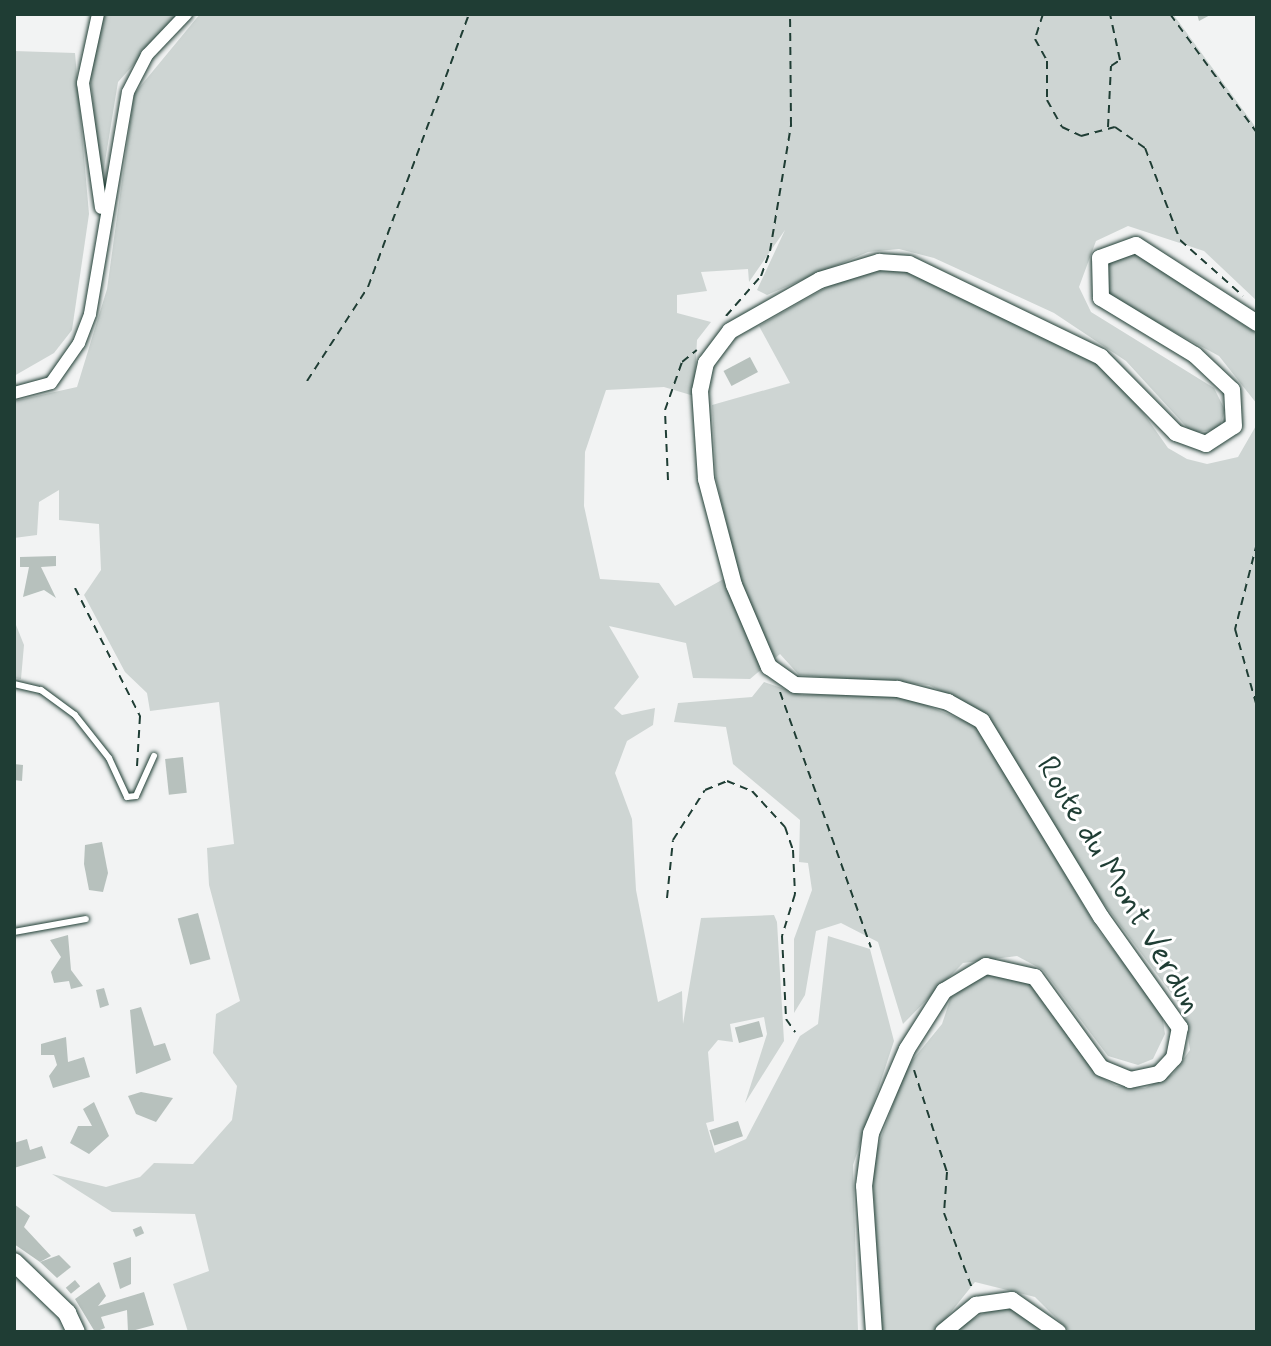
<!DOCTYPE html>
<html>
<head>
<meta charset="utf-8">
<style>
	body { margin:0 }
	#map { position:relative; width:1271px; height:1346px; overflow:hidden; background:#f2f3f3; font-family:Mynerve,sans-serif }
	div>[style] { position:absolute }
	.green>* { inset:0; background:#ced5d3 }
	.building>* { inset:0; background:#b7c1bd; transform-origin:0 0 }
	.path>* { height:2px; margin-top:-1px; transform-origin:0; background:repeating-linear-gradient(90deg,#1f3d34 0 8px,transparent 0 14px) }
	.roads { filter:drop-shadow(0 0 2px #1f3d34) drop-shadow(0 0 2px #1f3d34) }
	.service>* { height:6px; margin:-3px; padding:0 3px; transform-origin:3px; border-radius:3px; background:#fff }
	.minor>* { height:12px; margin:-6px; padding:0 6px; transform-origin:6px; border-radius:6px; background:#fff }
	.tertiary>* { height:16px; margin:-8px; padding:0 8px; transform-origin:8px; border-radius:8px; background:#fff }
	.secondary>* { height:18px; margin:-9px; padding:0 9px; transform-origin:9px; border-radius:9px; background:#fff }
	span { translate:-50% -50%; white-space:nowrap; text-align:center; line-height:1.15; -webkit-text-stroke:6px #fff; paint-order:stroke }
	.street-label { font-size:32px; color:#1f3d34 }
	.frame { position:absolute; inset:0; border:16px solid #1f3d34; pointer-events:none }
</style>
</head>
<body>
<div id="map">
	<div class="green">
		<div style="clip-path:polygon(104px 14px,179px 14px,118px 82px,101px 186px,90px 73px)"></div>
		<div style="clip-path:polygon(200px 14px,1173px 14px,1257px 129px,1257px 301px,1204px 251px,1128px 226px,1096px 241px,1079px 287px,1091px 312px,1214px 388px,1225px 410px,1219px 429px,1192px 433px,1126px 361px,1054px 313px,934px 258px,899px 249px,868px 252px,767px 295px,757px 290px,785px 230px,749px 282px,748px 269px,701px 272px,707px 291px,677px 295px,677px 313px,711px 322px,697px 340px,694px 396px,664px 387px,606px 390px,585px 452px,584px 506px,600px 579px,659px 583px,675px 606px,738px 571px,716px 479px,712px 405px,790px 383px,759px 326px,848px 275px,879px 268px,913px 271px,1097px 364px,1130px 394px,1168px 448px,1187px 459px,1207px 464px,1238px 457px,1257px 424px,1257px 1332px,1070px 1332px,1035px 1297px,975px 1282px,935px 1332px,881px 1332px,872px 1163px,906px 1068px,942px 1024px,951px 997px,986px 973px,1028px 982px,1096px 1074px,1116px 1086px,1145px 1088px,1173px 1074px,1190px 1050px,1184px 1010px,1086px 880px,984px 714px,929px 685px,799px 675px,780px 654px,750px 679px,693px 678px,686px 643px,609px 626px,639px 677px,614px 708px,622px 715px,655px 708px,653px 725px,627px 741px,615px 773px,632px 819px,636px 890px,658px 1002px,682px 991px,683px 1024px,701px 918px,774px 915px,777px 922px,784px 1041px,745px 1103px,767px 1034px,764px 1017px,730px 1024px,733px 1042px,718px 1040px,708px 1052px,714px 1121px,706px 1123px,715px 1153px,746px 1139px,800px 1036px,818px 1024px,828px 936px,870px 949px,894px 1041px,853px 1165px,858px 1332px,188px 1332px,173px 1284px,209px 1271px,195px 1214px,112px 1212px,52px 1174px,106px 1187px,140px 1177px,154px 1163px,193px 1164px,232px 1120px,237px 1086px,213px 1053px,216px 1014px,240px 1001px,209px 885px,207px 848px,234px 844px,219px 702px,150px 711px,147px 693px,125px 672px,84px 595px,101px 570px,99px 524px,59px 520px,59px 490px,39px 502px,37px 535px,14px 538px,14px 401px,77px 387px,107px 289px,134px 94px)"></div>
		<div style="clip-path:polygon(14px 51px,75px 53px,89px 214px,72px 330px,54px 353px,14px 376px)"></div>
		<div style="clip-path:polygon(1135px 252px,1257px 334px,1257px 404px,1219px 356px,1106px 295px,1104px 262px)"></div>
		<div style="clip-path:polygon(14px 620px,24px 645px,21px 679px,14px 678px)"></div>
		<div style="clip-path:polygon(764px 682px,802px 695px,899px 694px,977px 726px,1098px 930px,1162px 1013px,1165px 1034px,1153px 1059px,1138px 1065px,1108px 1056px,1043px 970px,1017px 956px,963px 963px,903px 1024px,878px 942px,841px 923px,816px 931px,805px 995px,794px 1013px,794px 939px,812px 890px,808px 863px,799px 862px,800px 820px,733px 764px,726px 727px,674px 722px,678px 703px,752px 697px)"></div>
		<div style="clip-path:polygon(999px 1305px,1017px 1309px,1048px 1332px,949px 1332px)"></div>
	</div>
	<div class="building">
		<div style="clip-path:polygon(1197px 14px,1212px 14px,1199px 21px)"></div>
		<div style="left:750px;top:357px;width:17px;height:30px;rotate:62deg"></div>
		<div style="clip-path:polygon(56px 556px,56px 566px,41px 567px,56px 598px,44px 590px,23px 597px,29px 567px,20px 567px,20px 557px)"></div>
		<div style="left:183px;top:757px;width:36px;height:18px;rotate:84deg"></div>
		<div style="clip-path:polygon(14px 764px,23px 765px,22px 781px,14px 780px)"></div>
		<div style="clip-path:polygon(102px 842px,108px 873px,103px 892px,89px 890px,84px 864px,85px 845px)"></div>
		<div style="left:198px;top:913px;width:48px;height:21px;rotate:75deg"></div>
		<div style="clip-path:polygon(68px 935px,71px 970px,83px 986px,71px 989px,69px 981px,54px 983px,51px 972px,61px 957px,50px 940px)"></div>
		<div style="clip-path:polygon(104px 988px,109px 1005px,100px 1008px,96px 990px)"></div>
		<div style="clip-path:polygon(141px 1007px,154px 1046px,165px 1043px,171px 1060px,136px 1074px,130px 1010px)"></div>
		<div style="left:759px;top:1021px;width:16px;height:25px;rotate:75deg"></div>
		<div style="clip-path:polygon(66px 1037px,68px 1062px,84px 1057px,90px 1077px,53px 1088px,49px 1076px,57px 1065px,54px 1055px,41px 1055px,41px 1044px)"></div>
		<div style="clip-path:polygon(141px 1092px,173px 1098px,156px 1122px,136px 1114px,128px 1096px)"></div>
		<div style="clip-path:polygon(94px 1102px,109px 1136px,89px 1154px,70px 1143px,78px 1126px,92px 1126px,83px 1109px)"></div>
		<div style="left:738px;top:1121px;width:16px;height:30px;rotate:72deg"></div>
		<div style="clip-path:polygon(27px 1139px,30px 1150px,42px 1146px,46px 1158px,14px 1168px,14px 1143px)"></div>
		<div style="clip-path:polygon(14px 1204px,30px 1216px,24px 1227px,51px 1256px,40px 1262px,14px 1244px)"></div>
		<div style="left:141px;top:1226px;width:8px;height:9px;rotate:67deg"></div>
		<div style="clip-path:polygon(59px 1255px,71px 1267px,57px 1278px,40px 1262px)"></div>
		<div style="clip-path:polygon(131px 1257px,131px 1284px,120px 1289px,113px 1263px)"></div>
		<div style="left:75px;top:1280px;width:8px;height:12px;rotate:50deg"></div>
		<div style="clip-path:polygon(99px 1282px,106px 1296px,98px 1306px,144px 1292px,154px 1325px,128px 1332px,127px 1310px,101px 1317px,105px 1328px,95px 1332px,75px 1299px)"></div>
	</div>
	<div class="path">
		<div style="left:1043px;top:14px;width:26px;rotate:108deg"></div>
		<div style="left:1035px;top:39px;width:25px;rotate:61deg"></div>
		<div style="left:1047px;top:61px;width:39px;rotate:90deg"></div>
		<div style="left:1047px;top:100px;width:31px;rotate:61deg"></div>
		<div style="left:1062px;top:127px;width:21px;rotate:25deg"></div>
		<div style="left:1081px;top:136px;width:35px;rotate:-15deg"></div>
		<div style="left:1115px;top:127px;width:37px;rotate:35deg"></div>
		<div style="left:1145px;top:148px;width:98px;rotate:69.2deg"></div>
		<div style="left:1180px;top:240px;width:84px;rotate:41.6deg"></div>
		<div style="left:1170px;top:14px;width:147px;rotate:53.8deg"></div>
		<div style="left:1108px;top:127px;width:61px;rotate:-87.2deg"></div>
		<div style="left:1111px;top:66px;width:11px;rotate:-34deg"></div>
		<div style="left:1120px;top:60px;width:47px;rotate:-102.3deg"></div>
		<div style="left:726px;top:316px;width:53px;rotate:-48.8deg"></div>
		<div style="left:761px;top:276px;width:27px;rotate:-70deg"></div>
		<div style="left:770px;top:251px;width:128px;rotate:-80.5deg"></div>
		<div style="left:791px;top:125px;width:111px;rotate:-90.5deg"></div>
		<div style="left:307px;top:381px;width:112px;rotate:-57deg"></div>
		<div style="left:368px;top:287px;width:291px;rotate:-69.7deg"></div>
		<div style="left:668px;top:480px;width:70px;rotate:-92.5deg"></div>
		<div style="left:665px;top:410px;width:51px;rotate:-70.5deg"></div>
		<div style="left:682px;top:362px;width:19px;rotate:-39deg"></div>
		<div style="left:1257px;top:543px;width:89px;rotate:104.3deg"></div>
		<div style="left:1235px;top:629px;width:81px;rotate:74.2deg"></div>
		<div style="left:75px;top:588px;width:144px;rotate:63.1deg"></div>
		<div style="left:140px;top:716px;width:51px;rotate:93.4deg"></div>
		<div style="left:780px;top:692px;width:271px;rotate:70.4deg"></div>
		<div style="left:667px;top:898px;width:58px;rotate:-84.1deg"></div>
		<div style="left:673px;top:840px;width:59px;rotate:-57.4deg"></div>
		<div style="left:705px;top:790px;width:24px;rotate:-22deg"></div>
		<div style="left:727px;top:781px;width:27px;rotate:22deg"></div>
		<div style="left:752px;top:791px;width:49px;rotate:47.5deg"></div>
		<div style="left:785px;top:827px;width:24px;rotate:71deg"></div>
		<div style="left:793px;top:850px;width:44px;rotate:87.4deg"></div>
		<div style="left:795px;top:894px;width:44px;rotate:107.2deg"></div>
		<div style="left:782px;top:936px;width:83px;rotate:87.2deg"></div>
		<div style="left:786px;top:1019px;width:16px;rotate:55deg"></div>
		<div style="left:914px;top:1070px;width:107px;rotate:72.1deg"></div>
		<div style="left:947px;top:1172px;width:41px;rotate:94.2deg"></div>
		<div style="left:944px;top:1213px;width:83px;rotate:69.6deg"></div>
	</div>
	<div class="roads">
		<div class="service">
			<div style="left:14px;top:684px;width:28px;rotate:13deg"></div>
			<div style="left:41px;top:690px;width:42px;rotate:36.3deg"></div>
			<div style="left:75px;top:715px;width:55px;rotate:51.7deg"></div>
			<div style="left:109px;top:758px;width:43px;rotate:65.2deg"></div>
			<div style="left:127px;top:797px;width:9px;rotate:-6deg"></div>
			<div style="left:136px;top:796px;width:44px;rotate:-65.8deg"></div>
			<div style="left:14px;top:932px;width:73px;rotate:-10.2deg"></div>
		</div>
		<div class="minor">
			<div style="left:98px;top:14px;width:71px;rotate:102.3deg"></div>
			<div style="left:83px;top:83px;width:126px;rotate:81.8deg"></div>
			<div style="left:14px;top:393px;width:38px;rotate:-15deg"></div>
			<div style="left:51px;top:383px;width:49px;rotate:-55deg"></div>
			<div style="left:79px;top:343px;width:31px;rotate:-69deg"></div>
			<div style="left:90px;top:314px;width:225px;rotate:-80.3deg"></div>
			<div style="left:128px;top:92px;width:42px;rotate:-62.8deg"></div>
			<div style="left:147px;top:55px;width:57px;rotate:-46.4deg"></div>
		</div>
		<div class="tertiary">
			<div style="left:874px;top:1332px;width:146px;rotate:-93.9deg"></div>
			<div style="left:864px;top:1186px;width:53px;rotate:-82.5deg"></div>
			<div style="left:871px;top:1133px;width:91px;rotate:-66.8deg"></div>
			<div style="left:907px;top:1049px;width:69px;rotate:-57.5deg"></div>
			<div style="left:944px;top:991px;width:49px;rotate:-30.8deg"></div>
			<div style="left:986px;top:966px;width:50px;rotate:12.7deg"></div>
			<div style="left:1035px;top:977px;width:112px;rotate:54deg"></div>
			<div style="left:1101px;top:1068px;width:31px;rotate:22deg"></div>
			<div style="left:1130px;top:1080px;width:30px;rotate:-12deg"></div>
			<div style="left:1159px;top:1074px;width:22px;rotate:-47deg"></div>
			<div style="left:1174px;top:1058px;width:31px;rotate:-79deg"></div>
			<div style="left:1180px;top:1028px;width:136px;rotate:-125.4deg"></div>
			<div style="left:1101px;top:917px;width:229px;rotate:-121.3deg"></div>
			<div style="left:982px;top:721px;width:39px;rotate:-151deg"></div>
			<div style="left:948px;top:702px;width:52px;rotate:-165.4deg"></div>
			<div style="left:898px;top:689px;width:103px;rotate:-177.8deg"></div>
			<div style="left:795px;top:685px;width:32px;rotate:-145deg"></div>
			<div style="left:769px;top:667px;width:89px;rotate:-113.1deg"></div>
			<div style="left:734px;top:585px;width:110px;rotate:-104.8deg"></div>
			<div style="left:706px;top:479px;width:88px;rotate:-93.9deg"></div>
			<div style="left:700px;top:391px;width:29px;rotate:-78deg"></div>
			<div style="left:706px;top:363px;width:40px;rotate:-53deg"></div>
			<div style="left:730px;top:331px;width:103px;rotate:-29.5deg"></div>
			<div style="left:820px;top:280px;width:62px;rotate:-17deg"></div>
			<div style="left:879px;top:262px;width:30px;rotate:4deg"></div>
			<div style="left:909px;top:264px;width:213px;rotate:25.8deg"></div>
			<div style="left:1101px;top:357px;width:107px;rotate:45.4deg"></div>
			<div style="left:1176px;top:433px;width:32px;rotate:20deg"></div>
			<div style="left:1206px;top:444px;width:33px;rotate:-33deg"></div>
			<div style="left:1234px;top:426px;width:36px;rotate:-93deg"></div>
			<div style="left:1232px;top:390px;width:51px;rotate:-136.6deg"></div>
			<div style="left:1195px;top:355px;width:110px;rotate:-148.8deg"></div>
			<div style="left:1101px;top:298px;width:40px;rotate:-91.4deg"></div>
			<div style="left:1100px;top:258px;width:38px;rotate:-20deg"></div>
			<div style="left:1136px;top:245px;width:144px;rotate:32.8deg"></div>
			<div style="left:943px;top:1332px;width:43px;rotate:-39.3deg"></div>
			<div style="left:976px;top:1305px;width:36px;rotate:-8deg"></div>
			<div style="left:1012px;top:1300px;width:56px;rotate:34.8deg"></div>
		</div>
		<div class="secondary">
			<div style="left:14px;top:1262px;width:74px;rotate:43.9deg"></div>
			<div style="left:67px;top:1313px;width:21px;rotate:65deg"></div>
		</div>
	</div>
	<div class="street-label">
		<span style="left:1119px;top:885px;rotate:59deg">Route du Mont Verdun</span>
	</div>
	<div class="frame"></div>
</div>
</body>
</html>
